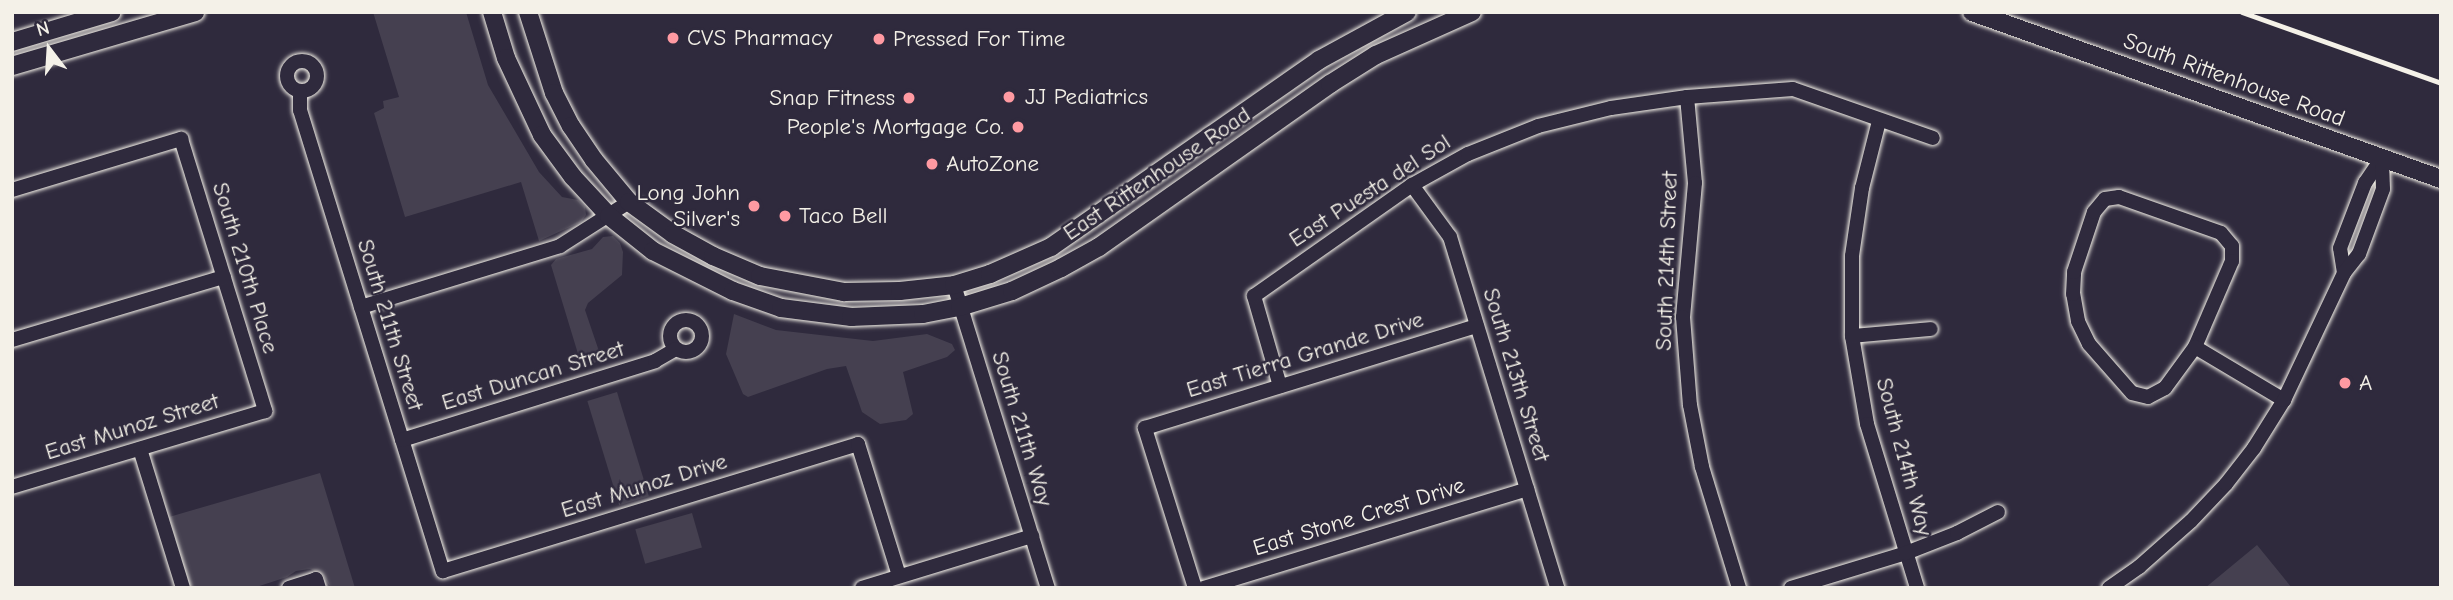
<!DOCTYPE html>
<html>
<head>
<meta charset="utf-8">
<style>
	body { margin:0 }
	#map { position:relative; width:2453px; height:600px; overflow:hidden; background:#2f2a3d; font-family:"Comic Neue",sans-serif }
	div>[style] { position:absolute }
	.green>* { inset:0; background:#454050; transform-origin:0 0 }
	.roads { filter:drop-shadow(0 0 2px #f4f1e8) drop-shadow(0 0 2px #f4f1e8) }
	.minor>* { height:14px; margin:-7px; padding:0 7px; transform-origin:7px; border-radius:7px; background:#2f2a3d }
	.minor>.ring { margin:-7px; padding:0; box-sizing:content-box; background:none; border:14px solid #2f2a3d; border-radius:50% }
	.major>* { height:18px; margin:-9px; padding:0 9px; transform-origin:9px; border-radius:9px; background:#2f2a3d }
	.rail>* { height:4.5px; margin:-2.25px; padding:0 2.25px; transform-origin:2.25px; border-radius:2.25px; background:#f4f1e8 }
	.dots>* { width:19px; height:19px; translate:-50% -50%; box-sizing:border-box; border:4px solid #2f2a3d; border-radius:50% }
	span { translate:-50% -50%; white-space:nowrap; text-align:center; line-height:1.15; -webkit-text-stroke:5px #2f2a3d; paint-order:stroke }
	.poi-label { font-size:23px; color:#f4f1e8 }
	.left { translate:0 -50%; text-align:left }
	.right { translate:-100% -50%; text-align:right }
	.street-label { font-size:23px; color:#f4f1e8 }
	.frame { position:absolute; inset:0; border:14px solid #f4f1e8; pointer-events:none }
	.north { position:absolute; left:14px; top:14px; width:70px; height:70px; -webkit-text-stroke:5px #2f2a3d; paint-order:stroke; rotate:343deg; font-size:19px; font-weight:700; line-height:28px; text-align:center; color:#f4f1e8 }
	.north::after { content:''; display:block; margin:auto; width:24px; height:32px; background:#f4f1e8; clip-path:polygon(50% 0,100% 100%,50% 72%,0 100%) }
</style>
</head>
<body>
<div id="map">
	<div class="green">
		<div style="clip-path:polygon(373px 12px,466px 12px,488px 85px,539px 172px,562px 197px,578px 200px,585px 207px,586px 215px,581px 222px,539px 241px,521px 182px,405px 217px,374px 113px,384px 108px,383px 101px,399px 97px)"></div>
		<div style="clip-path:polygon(613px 236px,620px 243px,623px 252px,622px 275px,588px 303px,585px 310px,602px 360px,582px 367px,551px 265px,556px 259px,592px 249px,603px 237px)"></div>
		<div style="clip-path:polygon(734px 314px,776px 330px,873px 341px,927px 334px,952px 344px,955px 350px,947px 357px,903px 372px,913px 414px,906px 420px,880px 424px,862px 412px,846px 366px,827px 369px,748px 397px,743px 394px,726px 354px)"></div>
		<div style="left:617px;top:392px;width:109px;height:31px;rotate:73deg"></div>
		<div style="clip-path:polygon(320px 473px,355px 588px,331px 588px,323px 575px,310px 569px,296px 571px,287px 577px,253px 588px,190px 588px,169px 517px)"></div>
		<div style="left:692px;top:513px;width:36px;height:59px;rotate:74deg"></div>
		<div style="clip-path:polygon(2257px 545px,2292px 588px,2205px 588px,2228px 569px)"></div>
	</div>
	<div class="roads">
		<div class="minor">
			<div class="ring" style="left:287px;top:61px;width:16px;height:16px"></div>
			<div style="left:300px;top:92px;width:18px;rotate:90deg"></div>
			<div style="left:300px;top:110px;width:483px;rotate:72.8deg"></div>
			<div style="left:443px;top:571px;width:434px;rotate:-17deg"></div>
			<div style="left:858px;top:444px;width:138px;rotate:72.7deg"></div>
			<div style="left:1687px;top:97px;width:86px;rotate:84.7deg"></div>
			<div style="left:1695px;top:183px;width:135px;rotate:95.1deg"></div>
			<div style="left:1683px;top:317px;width:88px;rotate:85.5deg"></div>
			<div style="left:1690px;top:405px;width:63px;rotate:79deg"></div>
			<div style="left:1702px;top:467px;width:127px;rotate:73deg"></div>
			<div style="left:1879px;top:121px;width:69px;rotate:104.2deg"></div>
			<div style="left:1862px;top:188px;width:69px;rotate:98.4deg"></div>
			<div style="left:1852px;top:256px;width:80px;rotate:90deg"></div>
			<div style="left:1852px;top:336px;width:89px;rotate:80.3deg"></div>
			<div style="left:1867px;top:424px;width:171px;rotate:73deg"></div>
			<div style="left:1412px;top:185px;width:64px;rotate:53.8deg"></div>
			<div style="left:1450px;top:237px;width:367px;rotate:73deg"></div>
			<div style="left:12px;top:190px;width:177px;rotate:-16.8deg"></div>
			<div style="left:181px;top:139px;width:285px;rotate:72.8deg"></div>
			<div style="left:265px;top:411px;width:264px;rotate:163.3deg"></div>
			<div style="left:2119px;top:197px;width:108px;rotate:19.4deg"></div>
			<div style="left:2221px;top:233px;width:17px;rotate:50deg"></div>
			<div style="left:2232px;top:246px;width:15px;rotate:90deg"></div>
			<div style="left:2232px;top:261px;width:94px;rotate:113.3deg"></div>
			<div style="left:2195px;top:347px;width:51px;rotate:126.2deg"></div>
			<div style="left:2165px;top:388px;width:19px;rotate:152deg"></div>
			<div style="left:2148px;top:397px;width:16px;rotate:-166deg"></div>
			<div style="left:2132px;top:393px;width:65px;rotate:-131.3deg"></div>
			<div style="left:2089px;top:344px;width:25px;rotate:-116deg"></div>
			<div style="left:2078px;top:321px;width:27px;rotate:-100deg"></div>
			<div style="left:2073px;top:294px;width:22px;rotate:-87deg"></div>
			<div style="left:2074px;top:272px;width:63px;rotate:-71.6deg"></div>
			<div style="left:2094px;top:212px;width:17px;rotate:-50deg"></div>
			<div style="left:2105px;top:199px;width:14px;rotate:-8deg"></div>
			<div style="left:2344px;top:273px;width:25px;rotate:-99deg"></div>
			<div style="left:2340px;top:248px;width:70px;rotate:-69deg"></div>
			<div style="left:2365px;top:183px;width:30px;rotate:-56deg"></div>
			<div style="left:954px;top:285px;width:317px;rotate:72.8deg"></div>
			<div style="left:361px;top:307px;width:208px;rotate:-17deg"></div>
			<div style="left:560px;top:246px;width:82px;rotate:-32.5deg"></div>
			<div class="ring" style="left:670px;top:320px;width:18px;height:18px"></div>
			<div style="left:1852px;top:336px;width:79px;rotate:-5.1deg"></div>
			<div style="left:12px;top:340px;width:221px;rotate:-16.6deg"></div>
			<div style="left:2195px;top:347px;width:104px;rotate:30.8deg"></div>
			<div style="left:1280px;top:386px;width:94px;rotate:-106.1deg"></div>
			<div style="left:1254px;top:296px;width:193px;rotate:-35.1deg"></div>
			<div style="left:1412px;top:185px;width:64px;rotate:-29deg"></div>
			<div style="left:1468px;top:154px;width:75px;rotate:-21.8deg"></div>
			<div style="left:1538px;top:126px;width:75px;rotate:-13.9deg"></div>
			<div style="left:1611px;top:108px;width:77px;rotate:-8.2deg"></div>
			<div style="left:1687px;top:97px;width:106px;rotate:-4.3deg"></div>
			<div style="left:1793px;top:89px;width:148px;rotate:19.3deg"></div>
			<div style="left:402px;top:440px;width:265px;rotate:-17.3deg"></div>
			<div style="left:655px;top:361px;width:24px;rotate:-30deg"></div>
			<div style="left:140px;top:449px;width:145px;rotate:72.8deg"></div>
			<div style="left:289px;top:588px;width:28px;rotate:-18deg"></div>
			<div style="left:316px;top:579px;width:9px;rotate:72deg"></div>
			<div style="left:862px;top:588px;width:178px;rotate:-17deg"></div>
			<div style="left:1195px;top:588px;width:168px;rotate:-107.4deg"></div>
			<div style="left:1145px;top:428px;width:347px;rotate:-17.1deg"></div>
			<div style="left:1204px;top:588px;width:338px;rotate:-17deg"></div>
			<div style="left:1791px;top:588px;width:120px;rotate:-16.9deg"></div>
			<div style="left:1906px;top:553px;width:55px;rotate:-21.4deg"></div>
			<div style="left:1957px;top:533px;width:46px;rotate:-27.1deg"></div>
			<div style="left:2109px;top:588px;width:37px;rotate:-35deg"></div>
			<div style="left:2139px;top:567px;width:69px;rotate:-41.5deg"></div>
			<div style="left:2191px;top:521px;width:51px;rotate:-46.6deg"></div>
			<div style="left:2226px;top:484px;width:46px;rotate:-52.1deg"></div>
			<div style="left:2254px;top:448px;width:57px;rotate:-58deg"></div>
			<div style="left:2284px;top:400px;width:140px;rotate:-64.7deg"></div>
			<div style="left:2344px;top:273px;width:24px;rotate:-52deg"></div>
			<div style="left:2359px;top:254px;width:69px;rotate:-69.7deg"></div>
			<div style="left:2383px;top:189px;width:31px;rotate:-92deg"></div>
		</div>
		<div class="major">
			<div style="left:492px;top:12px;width:48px;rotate:73.1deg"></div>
			<div style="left:506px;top:58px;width:85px;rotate:64.9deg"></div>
			<div style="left:542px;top:135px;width:52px;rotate:53.6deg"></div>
			<div style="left:573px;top:177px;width:53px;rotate:47.3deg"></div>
			<div style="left:609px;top:216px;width:56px;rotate:38.5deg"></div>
			<div style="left:653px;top:251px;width:89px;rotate:26.6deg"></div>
			<div style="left:733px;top:291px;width:51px;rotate:19.5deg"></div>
			<div style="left:781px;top:308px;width:71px;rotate:7.3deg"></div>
			<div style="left:851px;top:317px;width:72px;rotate:-2.4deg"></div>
			<div style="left:923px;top:314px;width:38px;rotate:-11deg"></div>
			<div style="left:960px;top:307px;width:54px;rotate:-17.1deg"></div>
			<div style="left:1012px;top:291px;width:54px;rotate:-25.1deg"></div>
			<div style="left:1061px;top:268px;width:43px;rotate:-28.9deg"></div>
			<div style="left:1099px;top:247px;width:283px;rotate:-35.2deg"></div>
			<div style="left:1330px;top:84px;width:54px;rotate:-32.2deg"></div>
			<div style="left:1376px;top:55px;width:105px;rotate:-24.1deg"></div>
			<div style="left:528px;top:12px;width:85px;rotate:72.2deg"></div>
			<div style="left:554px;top:93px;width:37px;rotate:63deg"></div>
			<div style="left:571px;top:126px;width:41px;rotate:55.9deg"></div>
			<div style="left:594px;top:160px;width:55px;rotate:50.2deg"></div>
			<div style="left:629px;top:202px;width:54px;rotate:36deg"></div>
			<div style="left:673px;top:234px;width:46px;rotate:28.8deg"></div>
			<div style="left:713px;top:256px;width:51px;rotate:23.1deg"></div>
			<div style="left:760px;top:276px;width:86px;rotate:10.8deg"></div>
			<div style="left:844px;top:292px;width:56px;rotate:-1deg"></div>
			<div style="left:900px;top:291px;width:54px;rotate:-6.3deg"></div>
			<div style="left:954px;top:285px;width:38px;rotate:-17deg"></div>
			<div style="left:990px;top:274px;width:67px;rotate:-23.9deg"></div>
			<div style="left:1051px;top:247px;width:327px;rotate:-34.9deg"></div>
			<div style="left:1319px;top:60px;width:100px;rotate:-28.6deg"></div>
			<div style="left:1972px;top:12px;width:498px;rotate:19.6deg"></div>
			<div style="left:12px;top:42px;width:104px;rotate:-16.7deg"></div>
			<div style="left:12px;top:66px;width:191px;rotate:-16.4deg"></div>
		</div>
	</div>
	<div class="rail">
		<div style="left:2242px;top:12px;width:211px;rotate:19.6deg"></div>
	</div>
	<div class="dots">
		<div style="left:673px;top:38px;background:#ff9aa2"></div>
		<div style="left:879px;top:39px;background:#ff9aa2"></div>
		<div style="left:1009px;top:97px;background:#ff9aa2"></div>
		<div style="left:909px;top:98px;background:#ff9aa2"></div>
		<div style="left:1018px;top:127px;background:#ff9aa2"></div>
		<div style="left:932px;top:164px;background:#ff9aa2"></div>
		<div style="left:754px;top:206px;background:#ff9aa2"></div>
		<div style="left:785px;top:216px;background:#ff9aa2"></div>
		<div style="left:2345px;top:383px;background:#ff9aa2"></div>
	</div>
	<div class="poi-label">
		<span class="left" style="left:687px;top:38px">CVS Pharmacy</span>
		<span class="left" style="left:893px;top:39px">Pressed For Time</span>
		<span class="left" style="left:1025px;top:97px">JJ Pediatrics</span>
		<span class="right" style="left:895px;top:98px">Snap Fitness</span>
		<span class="right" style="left:1004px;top:127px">People's Mortgage Co.</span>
		<span class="left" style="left:946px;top:164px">AutoZone</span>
		<span class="right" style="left:740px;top:206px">Long John<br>Silver's</span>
		<span class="left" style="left:799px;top:216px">Taco Bell</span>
		<span class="left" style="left:2359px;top:383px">A</span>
	</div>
	<div class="street-label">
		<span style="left:2234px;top:80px;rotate:20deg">South Rittenhouse Road</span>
		<span style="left:1157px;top:174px;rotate:-34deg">East Rittenhouse Road</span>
		<span style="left:1370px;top:191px;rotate:-33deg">East Puesta del Sol</span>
		<span style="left:1667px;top:261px;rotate:-88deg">South 214th Street</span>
		<span style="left:245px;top:268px;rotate:73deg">South 210th Place</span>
		<span style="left:390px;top:325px;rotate:73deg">South 211th Street</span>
		<span style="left:1305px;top:355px;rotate:-17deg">East Tierra Grande Drive</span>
		<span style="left:1516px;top:375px;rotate:73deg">South 213th Street</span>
		<span style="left:533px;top:376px;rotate:-17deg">East Duncan Street</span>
		<span style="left:132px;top:427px;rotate:-17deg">East Munoz Street</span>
		<span style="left:1022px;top:429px;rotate:73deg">South 211th Way</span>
		<span style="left:1904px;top:457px;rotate:75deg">South 214th Way</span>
		<span style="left:644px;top:486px;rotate:-17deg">East Munoz Drive</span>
		<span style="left:1359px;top:517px;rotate:-17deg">East Stone Crest Drive</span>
	</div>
	<div class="frame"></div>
	<div class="north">N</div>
</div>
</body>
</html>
